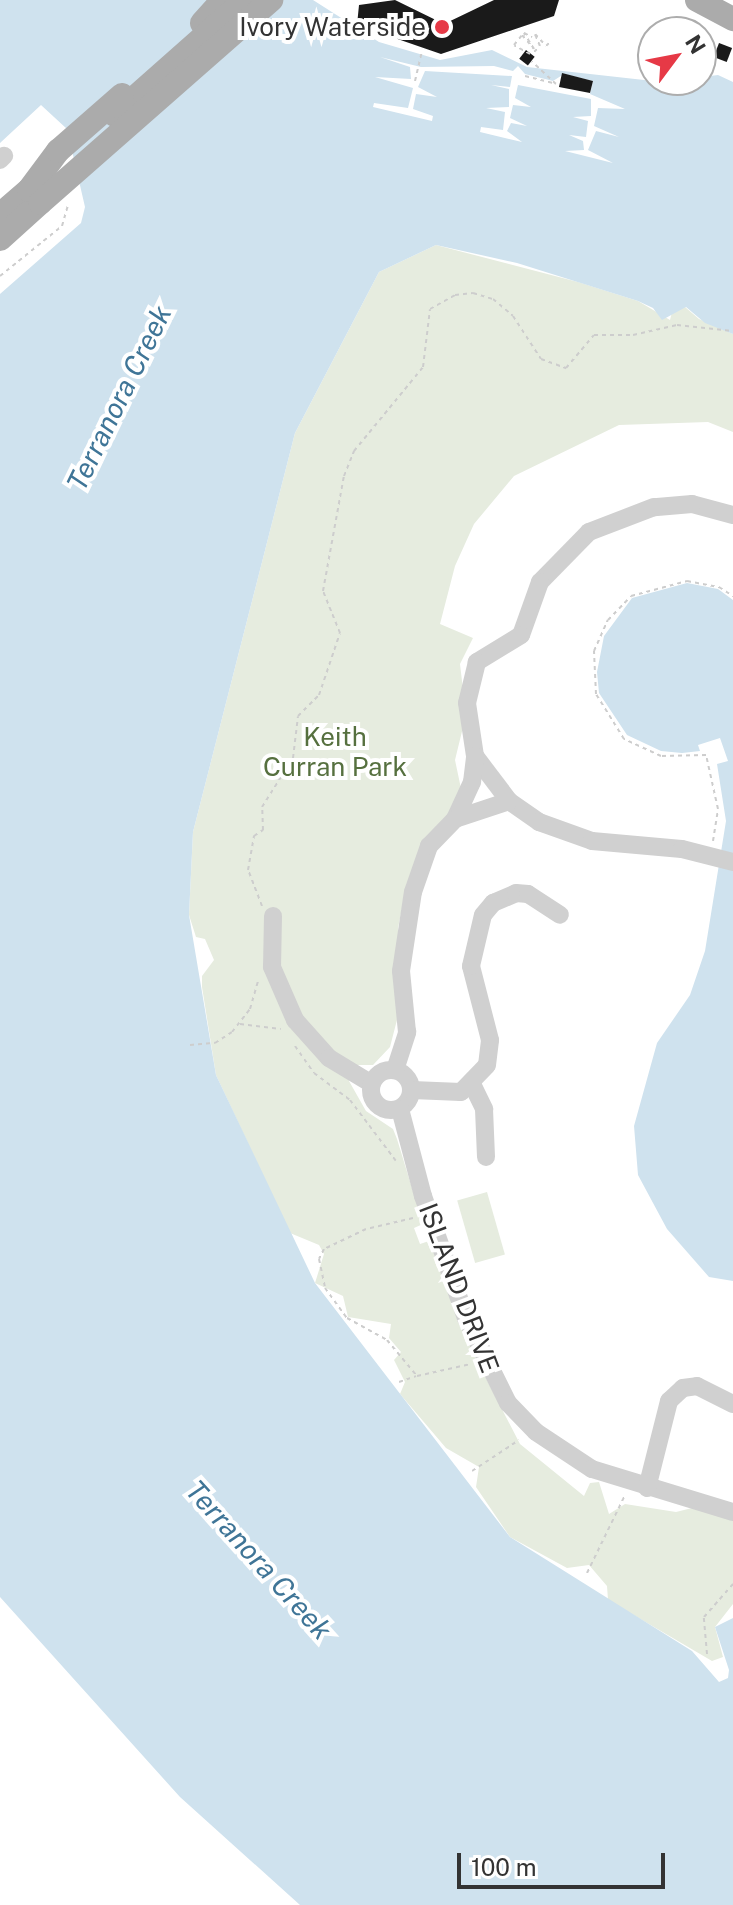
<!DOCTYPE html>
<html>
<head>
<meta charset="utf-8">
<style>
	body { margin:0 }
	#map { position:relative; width:733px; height:1905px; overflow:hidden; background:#fff; font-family:"Public Sans",sans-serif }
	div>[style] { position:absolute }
	.green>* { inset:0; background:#e6ecdf; transform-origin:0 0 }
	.water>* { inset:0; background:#cfe2ee }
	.pier>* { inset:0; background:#fff }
	.building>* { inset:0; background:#1a1a1a; transform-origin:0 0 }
	.path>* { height:2px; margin-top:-1px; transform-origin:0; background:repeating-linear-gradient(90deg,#cdcdcd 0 4px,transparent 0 8px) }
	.minor>* { height:18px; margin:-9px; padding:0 9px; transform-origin:9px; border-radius:9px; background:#d0d0d0 }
	.minor>.ring { margin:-9px; padding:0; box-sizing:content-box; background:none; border:18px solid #d0d0d0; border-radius:50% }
	.major>* { height:24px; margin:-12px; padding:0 12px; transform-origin:12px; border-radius:12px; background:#ababab }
	.major-bridge>* { height:24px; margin:-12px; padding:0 12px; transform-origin:12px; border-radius:12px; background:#ababab }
	.dots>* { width:22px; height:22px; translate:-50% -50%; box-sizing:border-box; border:4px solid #fff; border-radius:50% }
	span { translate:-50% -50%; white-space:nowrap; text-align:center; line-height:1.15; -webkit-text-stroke:8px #fff; paint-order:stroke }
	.poi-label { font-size:26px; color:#333 }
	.right { translate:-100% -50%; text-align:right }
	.park-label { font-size:26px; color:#56703f }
	.street-label { font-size:26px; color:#333 }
	.water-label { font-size:28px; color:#3f7597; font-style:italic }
	.north { position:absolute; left:637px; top:16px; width:80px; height:80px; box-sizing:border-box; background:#fff; border:2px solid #adadad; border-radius:50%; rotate:58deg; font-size:22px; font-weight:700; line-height:32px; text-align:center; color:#333 }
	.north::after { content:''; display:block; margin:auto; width:28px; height:36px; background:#e63946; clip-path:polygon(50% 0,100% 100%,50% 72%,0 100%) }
	.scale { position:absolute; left:457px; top:1853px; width:208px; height:36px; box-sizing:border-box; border:4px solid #333; border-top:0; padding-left:10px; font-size:24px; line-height:28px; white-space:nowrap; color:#333; -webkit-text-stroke:6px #fff; paint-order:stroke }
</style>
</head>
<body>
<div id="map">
	<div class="green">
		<div style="clip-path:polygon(436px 245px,578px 282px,638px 301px,670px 320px,672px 312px,685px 307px,699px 319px,733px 334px,733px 432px,708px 422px,619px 425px,514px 476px,474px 524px,455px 566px,440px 624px,473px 638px,460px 664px,466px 715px,455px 760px,463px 798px,423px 843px,407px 883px,398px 928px,398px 1016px,390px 1047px,373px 1065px,353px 1065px,349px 1081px,366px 1111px,393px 1129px,397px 1139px,423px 1224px,414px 1228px,420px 1244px,429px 1241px,476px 1359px,520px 1444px,584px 1496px,590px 1483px,599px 1482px,609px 1514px,625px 1504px,676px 1512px,700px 1506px,733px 1516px,733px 1604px,715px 1627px,723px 1657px,712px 1661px,608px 1600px,607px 1586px,589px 1565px,567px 1568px,510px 1537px,476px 1487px,479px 1467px,446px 1448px,400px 1394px,405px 1382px,394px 1360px,401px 1352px,389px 1338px,391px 1324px,348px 1317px,343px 1296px,315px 1283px,324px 1254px,319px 1245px,290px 1233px,216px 1075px,202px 987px,202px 976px,214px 960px,205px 939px,196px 937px,189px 915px,193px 832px,295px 433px,379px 272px)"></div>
		<div style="left:487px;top:1192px;width:65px;height:31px;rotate:74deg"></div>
	</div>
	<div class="water">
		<div style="clip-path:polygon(0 0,313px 0,379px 42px,440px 60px,492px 50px,527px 67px,662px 82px,718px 75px,733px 82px,733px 334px,705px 323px,686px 307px,662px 320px,653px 308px,638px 301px,517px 263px,436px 245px,379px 272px,295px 433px,193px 832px,189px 915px,216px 1075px,315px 1283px,510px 1537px,692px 1651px,719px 1682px,728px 1678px,729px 1670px,715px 1627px,733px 1618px,733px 1905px,300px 1905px,180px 1797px,0 1597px,0 294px,81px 223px,85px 207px,67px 129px,41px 105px,0 143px)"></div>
		<div style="clip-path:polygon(687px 583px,718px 589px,733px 600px,733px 1281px,709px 1277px,667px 1229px,638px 1175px,634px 1126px,657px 1043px,690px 995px,705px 951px,726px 821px,717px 764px,728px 761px,720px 738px,698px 745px,700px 751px,682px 753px,661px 751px,627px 735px,599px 693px,597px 672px,604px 636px,632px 598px)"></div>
	</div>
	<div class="pier">
		<div style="clip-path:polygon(357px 27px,441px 56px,497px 47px,440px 58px)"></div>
		<div style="clip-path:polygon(380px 57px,421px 67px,494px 66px,513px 71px,518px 66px,525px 74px,553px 81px,564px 74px,593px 81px,590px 94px,625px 109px,598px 108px,594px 126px,619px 137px,596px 131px,588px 150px,613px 163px,565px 151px,584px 150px,583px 141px,569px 135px,586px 137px,588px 121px,573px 117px,591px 116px,591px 99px,518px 85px,515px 98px,531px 107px,513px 105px,510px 118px,527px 126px,511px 123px,507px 131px,522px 142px,480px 132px,481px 127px,503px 130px,505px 112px,486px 108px,509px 107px,509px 89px,491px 85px,510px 87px,512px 76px,425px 71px,418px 87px,437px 97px,416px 94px,413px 109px,433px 116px,432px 121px,373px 107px,374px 103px,408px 108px,413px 88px,375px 77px,411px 79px,410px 67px)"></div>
	</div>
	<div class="building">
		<div style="clip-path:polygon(395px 0,444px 24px,494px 0,559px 0,554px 16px,441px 54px,357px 25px,359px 5px)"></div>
		<div style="left:719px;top:43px;width:14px;height:15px;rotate:21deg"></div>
		<div style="left:526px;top:50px;width:11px;height:11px;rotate:38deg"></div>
		<div style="clip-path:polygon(562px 73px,593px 81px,590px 93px,559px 87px)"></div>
	</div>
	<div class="path">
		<div style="left:534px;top:52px;width:8px;rotate:-45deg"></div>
		<div style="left:540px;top:46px;width:13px;rotate:-113deg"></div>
		<div style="left:535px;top:34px;width:16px;rotate:47deg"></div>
		<div style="left:546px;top:46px;width:6px;rotate:-45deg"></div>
		<div style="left:530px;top:54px;width:18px;rotate:-151deg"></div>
		<div style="left:514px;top:45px;width:13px;rotate:-51deg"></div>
		<div style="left:522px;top:35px;width:18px;rotate:49deg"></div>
		<div style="left:534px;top:49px;width:19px;rotate:-122deg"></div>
		<div style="left:524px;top:33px;width:9px;rotate:27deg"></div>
		<div style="left:525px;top:76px;width:32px;rotate:14deg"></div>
		<div style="left:556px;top:84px;width:33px;rotate:-137deg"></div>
		<div style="left:415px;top:81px;width:28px;rotate:-77deg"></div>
		<div style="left:0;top:276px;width:80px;rotate:-38.9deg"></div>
		<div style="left:62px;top:226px;width:22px;rotate:-74deg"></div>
		<div style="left:713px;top:841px;width:32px;rotate:-81deg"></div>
		<div style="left:718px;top:809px;width:55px;rotate:-102.5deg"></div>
		<div style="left:706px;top:755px;width:45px;rotate:178.7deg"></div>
		<div style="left:661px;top:756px;width:41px;rotate:-155.3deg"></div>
		<div style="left:624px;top:739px;width:53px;rotate:-121.9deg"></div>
		<div style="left:596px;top:694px;width:43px;rotate:-92.7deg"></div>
		<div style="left:594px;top:651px;width:34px;rotate:-66deg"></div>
		<div style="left:608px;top:620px;width:33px;rotate:-46deg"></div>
		<div style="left:631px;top:596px;width:58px;rotate:-15deg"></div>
		<div style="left:687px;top:581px;width:33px;rotate:11deg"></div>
		<div style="left:719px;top:587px;width:17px;rotate:33deg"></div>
		<div style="left:262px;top:906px;width:39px;rotate:-111deg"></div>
		<div style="left:248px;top:870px;width:35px;rotate:-80deg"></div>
		<div style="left:254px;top:836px;width:11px;rotate:-34deg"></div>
		<div style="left:263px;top:830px;width:23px;rotate:-92deg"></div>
		<div style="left:262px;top:807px;width:58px;rotate:-57.7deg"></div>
		<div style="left:293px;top:758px;width:42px;rotate:-83.2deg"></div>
		<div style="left:298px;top:716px;width:30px;rotate:-45deg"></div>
		<div style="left:319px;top:695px;width:65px;rotate:-71.3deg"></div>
		<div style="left:340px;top:633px;width:45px;rotate:-112deg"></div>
		<div style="left:323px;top:591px;width:117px;rotate:-79.7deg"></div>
		<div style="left:344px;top:476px;width:27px;rotate:-68deg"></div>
		<div style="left:354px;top:451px;width:109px;rotate:-50.6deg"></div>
		<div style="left:423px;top:367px;width:58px;rotate:-83.1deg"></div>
		<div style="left:430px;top:309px;width:29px;rotate:-29deg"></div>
		<div style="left:455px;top:295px;width:18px;rotate:-6deg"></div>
		<div style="left:473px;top:293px;width:21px;rotate:17deg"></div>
		<div style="left:493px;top:299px;width:26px;rotate:40deg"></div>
		<div style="left:513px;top:316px;width:51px;rotate:56.9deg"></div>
		<div style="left:541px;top:359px;width:27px;rotate:20deg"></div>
		<div style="left:566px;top:368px;width:43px;rotate:-49.7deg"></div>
		<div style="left:594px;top:335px;width:39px"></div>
		<div style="left:633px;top:335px;width:45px;rotate:-12.8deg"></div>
		<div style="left:677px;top:325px;width:56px;rotate:6.1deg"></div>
		<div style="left:240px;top:1024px;width:41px;rotate:7deg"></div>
		<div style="left:190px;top:1045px;width:25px;rotate:-5deg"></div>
		<div style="left:215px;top:1043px;width:20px;rotate:-33deg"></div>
		<div style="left:232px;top:1032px;width:29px;rotate:-52deg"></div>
		<div style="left:250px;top:1009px;width:32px;rotate:-74deg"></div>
		<div style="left:295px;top:1046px;width:33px;rotate:55deg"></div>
		<div style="left:314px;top:1073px;width:45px;rotate:36.9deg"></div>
		<div style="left:350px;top:1100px;width:76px;rotate:53deg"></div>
		<div style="left:413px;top:1218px;width:48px;rotate:166.8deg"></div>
		<div style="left:366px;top:1229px;width:47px;rotate:154.5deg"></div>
		<div style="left:324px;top:1249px;width:11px;rotate:117deg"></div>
		<div style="left:319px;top:1259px;width:30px;rotate:78deg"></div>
		<div style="left:325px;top:1288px;width:37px;rotate:54deg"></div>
		<div style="left:347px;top:1318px;width:46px;rotate:28.8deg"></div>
		<div style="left:387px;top:1340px;width:47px;rotate:50.2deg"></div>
		<div style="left:417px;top:1376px;width:55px;rotate:-12.5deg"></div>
		<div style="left:399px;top:1382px;width:18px;rotate:-19deg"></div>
		<div style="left:472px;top:1471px;width:56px;rotate:-33.4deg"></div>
		<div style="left:587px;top:1573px;width:85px;rotate:-64deg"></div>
		<div style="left:707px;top:1654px;width:37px;rotate:-95deg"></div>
		<div style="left:704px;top:1617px;width:44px;rotate:-48.7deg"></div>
	</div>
	<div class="minor">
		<div style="left:0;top:160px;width:6px;rotate:-45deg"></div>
		<div style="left:733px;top:515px;width:42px;rotate:-165deg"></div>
		<div style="left:692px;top:504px;width:38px;rotate:175deg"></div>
		<div style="left:654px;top:507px;width:70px;rotate:159deg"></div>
		<div style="left:589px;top:532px;width:70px;rotate:134.4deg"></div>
		<div style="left:540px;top:582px;width:56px;rotate:109.7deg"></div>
		<div style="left:521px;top:635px;width:52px;rotate:148.5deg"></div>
		<div style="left:477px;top:662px;width:42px;rotate:103.7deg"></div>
		<div style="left:467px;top:703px;width:54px;rotate:81.4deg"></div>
		<div style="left:475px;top:756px;width:56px;rotate:52.9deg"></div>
		<div style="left:509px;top:801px;width:37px;rotate:35deg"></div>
		<div style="left:539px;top:822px;width:56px;rotate:19.7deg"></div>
		<div style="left:592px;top:841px;width:90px;rotate:5.1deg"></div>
		<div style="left:682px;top:849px;width:53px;rotate:14.3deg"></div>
		<div style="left:455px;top:819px;width:41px;rotate:-65.3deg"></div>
		<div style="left:472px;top:782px;width:26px;rotate:-83deg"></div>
		<div style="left:273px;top:916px;width:51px;rotate:91.1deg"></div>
		<div style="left:272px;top:967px;width:58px;rotate:66.5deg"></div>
		<div style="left:295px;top:1020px;width:51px;rotate:48.2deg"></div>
		<div style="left:329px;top:1058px;width:50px;rotate:31.2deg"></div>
		<div class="ring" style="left:371px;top:1070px;width:22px;height:22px"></div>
		<div style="left:395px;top:1070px;width:40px;rotate:-72deg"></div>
		<div style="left:407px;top:1032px;width:61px;rotate:-95.6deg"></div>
		<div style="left:401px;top:971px;width:80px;rotate:-81.4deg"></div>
		<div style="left:413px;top:892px;width:49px;rotate:-70.8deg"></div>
		<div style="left:429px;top:846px;width:37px;rotate:-46deg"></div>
		<div style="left:455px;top:819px;width:57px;rotate:-18.4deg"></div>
		<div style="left:472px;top:1084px;width:28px;rotate:64deg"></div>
		<div style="left:484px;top:1109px;width:48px;rotate:87.6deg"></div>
		<div style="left:412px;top:1090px;width:49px;rotate:2.3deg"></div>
		<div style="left:461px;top:1092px;width:37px;rotate:-46deg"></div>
		<div style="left:487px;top:1065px;width:25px;rotate:-83deg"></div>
		<div style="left:490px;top:1040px;width:76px;rotate:-104.4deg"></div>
		<div style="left:471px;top:966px;width:52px;rotate:-76.8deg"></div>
		<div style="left:483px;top:915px;width:16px;rotate:-50deg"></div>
		<div style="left:493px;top:903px;width:25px;rotate:-23deg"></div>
		<div style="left:516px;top:893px;width:12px;rotate:5deg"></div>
		<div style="left:528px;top:894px;width:38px;rotate:33deg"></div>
		<div style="left:400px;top:1109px;width:90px;rotate:75.2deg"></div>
		<div style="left:423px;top:1196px;width:129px;rotate:70.6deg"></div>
		<div style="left:466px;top:1318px;width:95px;rotate:63.7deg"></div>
		<div style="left:508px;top:1403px;width:40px;rotate:46deg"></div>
		<div style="left:536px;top:1432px;width:67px;rotate:33.5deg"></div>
		<div style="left:592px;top:1469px;width:147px;rotate:17deg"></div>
		<div style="left:647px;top:1488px;width:90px;rotate:-75.8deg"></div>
		<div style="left:669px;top:1401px;width:19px;rotate:-43deg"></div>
		<div style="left:683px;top:1388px;width:14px;rotate:-8deg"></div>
		<div style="left:697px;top:1386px;width:40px;rotate:26.6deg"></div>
	</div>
	<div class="major">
		<div style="left:697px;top:0;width:41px;rotate:27.8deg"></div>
		<div style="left:202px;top:23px;width:31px;rotate:-48deg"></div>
		<div style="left:0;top:215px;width:38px;rotate:-41deg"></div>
		<div style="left:0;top:239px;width:54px;rotate:-42deg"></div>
	</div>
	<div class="major-bridge">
		<div style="left:115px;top:115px;width:174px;rotate:-41.5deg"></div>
		<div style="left:29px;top:190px;width:49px;rotate:-53.4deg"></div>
		<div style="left:58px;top:151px;width:85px;rotate:-41.2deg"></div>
		<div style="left:40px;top:203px;width:308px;rotate:-41.3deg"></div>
	</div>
	<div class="dots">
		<div style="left:442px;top:27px;background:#e63946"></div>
	</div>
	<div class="poi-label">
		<span class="right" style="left:426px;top:27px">Ivory Waterside</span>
	</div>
	<div class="park-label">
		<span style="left:335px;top:752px">Keith<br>Curran Park</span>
	</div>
	<div class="street-label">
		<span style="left:459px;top:1288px;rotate:69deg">ISLAND DRIVE</span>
	</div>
	<div class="water-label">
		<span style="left:119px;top:398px;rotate:-64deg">Terranora Creek</span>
		<span style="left:259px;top:1560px;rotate:48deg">Terranora Creek</span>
	</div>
	<div class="north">N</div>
	<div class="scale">100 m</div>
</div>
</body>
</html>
